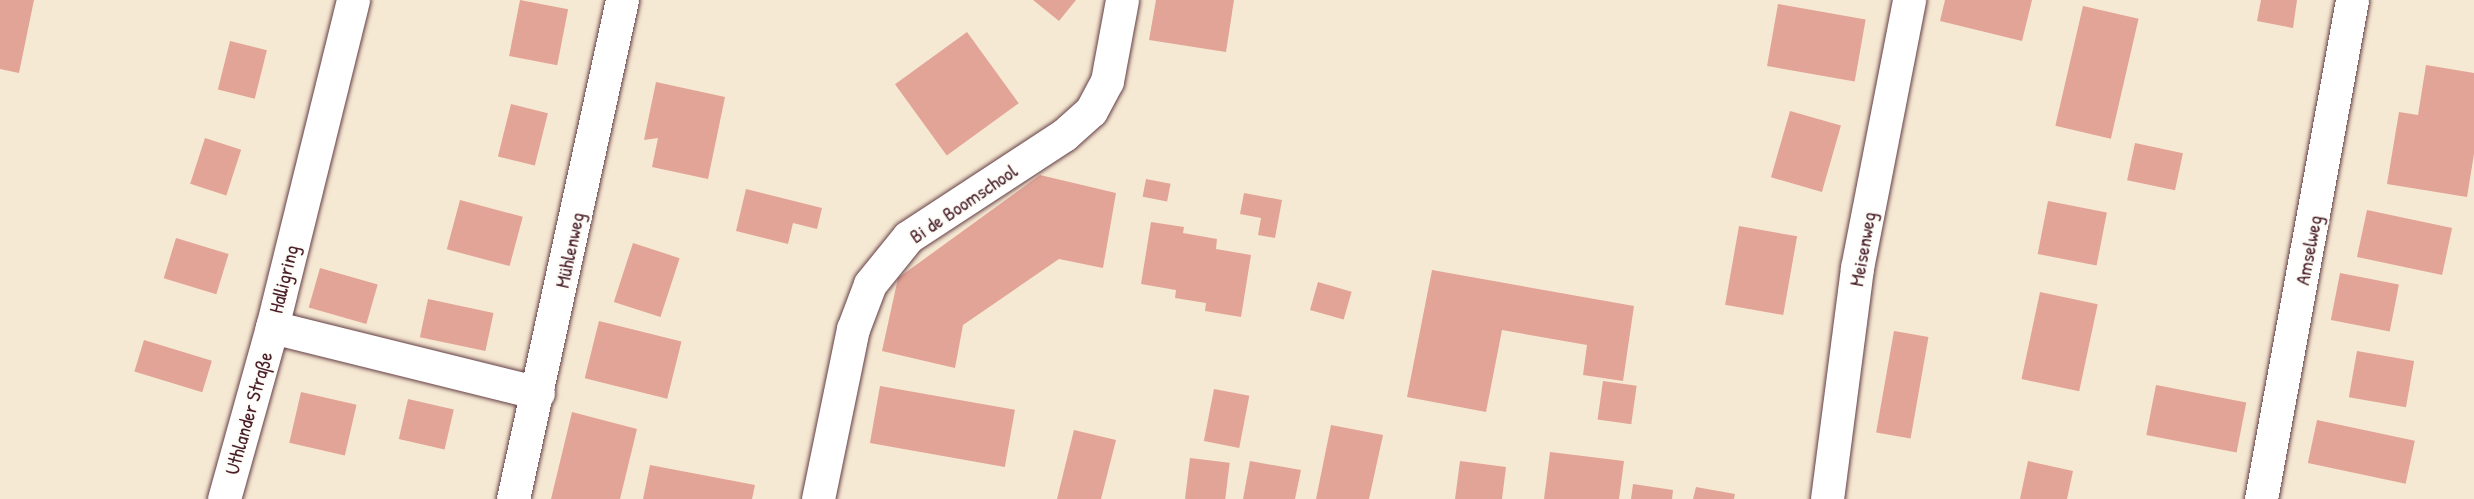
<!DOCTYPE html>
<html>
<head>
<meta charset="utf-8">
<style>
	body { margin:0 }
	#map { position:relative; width:2474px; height:499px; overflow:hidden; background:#f6e9d3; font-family:"Patrick Hand",sans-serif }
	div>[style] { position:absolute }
	.building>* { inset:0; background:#e2a497; transform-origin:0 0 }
	.roads { filter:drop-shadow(0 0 2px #643d44) drop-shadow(0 0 2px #643d44) }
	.minor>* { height:33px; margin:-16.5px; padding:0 16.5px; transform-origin:16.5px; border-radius:16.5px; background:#fff }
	span { translate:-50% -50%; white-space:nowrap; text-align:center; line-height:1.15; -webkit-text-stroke:4.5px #fdfcf7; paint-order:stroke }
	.street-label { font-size:20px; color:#4a1f2b }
</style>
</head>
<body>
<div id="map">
	<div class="building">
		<div style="clip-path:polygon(0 0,34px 0,19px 73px,0 69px)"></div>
		<div style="left:520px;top:0;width:49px;height:57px;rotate:11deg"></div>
		<div style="clip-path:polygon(1033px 0,1076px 0,1059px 21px)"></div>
		<div style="clip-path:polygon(1156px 0,1234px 0,1226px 52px,1149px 40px)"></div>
		<div style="clip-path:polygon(1945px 0,2032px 0,2022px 41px,1940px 21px)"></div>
		<div style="clip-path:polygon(2261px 0,2297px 0,2293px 28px,2257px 21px)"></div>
		<div style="left:1778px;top:4px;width:89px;height:63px;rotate:10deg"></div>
		<div style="left:2083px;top:6px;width:57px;height:123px;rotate:13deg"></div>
		<div style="left:967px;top:32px;width:88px;height:89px;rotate:54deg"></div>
		<div style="left:230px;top:41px;width:38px;height:50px;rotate:14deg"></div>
		<div style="clip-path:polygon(2426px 65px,2474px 73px,2474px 154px,2467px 197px,2387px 184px,2399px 112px,2418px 115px)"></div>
		<div style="clip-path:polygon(656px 82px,725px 97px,708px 179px,652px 167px,658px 138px,644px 140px)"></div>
		<div style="left:511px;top:104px;width:38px;height:54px;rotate:14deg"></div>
		<div style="left:1790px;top:111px;width:53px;height:69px;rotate:16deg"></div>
		<div style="left:205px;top:138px;width:38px;height:48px;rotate:18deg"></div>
		<div style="left:2135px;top:143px;width:49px;height:38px;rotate:12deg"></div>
		<div style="clip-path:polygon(1040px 175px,1116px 193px,1103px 268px,1059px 259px,963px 325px,955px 368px,882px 351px,898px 278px)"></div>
		<div style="left:1146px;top:179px;width:25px;height:18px;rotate:11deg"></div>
		<div style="clip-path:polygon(746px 189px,822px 208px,817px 229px,793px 223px,788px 244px,736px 231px)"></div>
		<div style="clip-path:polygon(1244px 193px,1282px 200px,1275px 238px,1258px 235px,1261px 218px,1240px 214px)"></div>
		<div style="left:460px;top:200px;width:65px;height:51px;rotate:15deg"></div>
		<div style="left:2048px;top:201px;width:60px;height:54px;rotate:11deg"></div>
		<div style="left:2367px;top:210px;width:87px;height:48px;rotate:12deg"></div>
		<div style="clip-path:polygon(1151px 222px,1184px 227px,1183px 233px,1217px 239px,1216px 249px,1251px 255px,1241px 317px,1205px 311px,1206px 303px,1175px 298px,1176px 290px,1141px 284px)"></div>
		<div style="left:1739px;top:226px;width:59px;height:80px;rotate:10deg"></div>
		<div style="left:176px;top:238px;width:55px;height:42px;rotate:17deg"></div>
		<div style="left:633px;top:243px;width:49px;height:62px;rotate:18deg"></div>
		<div style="left:320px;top:268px;width:60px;height:41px;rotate:16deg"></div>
		<div style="clip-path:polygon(1432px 270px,1634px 306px,1623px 381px,1583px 375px,1587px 345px,1502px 330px,1486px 412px,1407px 397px)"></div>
		<div style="left:2340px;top:273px;width:60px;height:48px;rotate:11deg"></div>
		<div style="left:1318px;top:282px;width:35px;height:29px;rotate:16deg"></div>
		<div style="left:2040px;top:292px;width:59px;height:89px;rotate:12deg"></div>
		<div style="left:428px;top:299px;width:67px;height:39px;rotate:12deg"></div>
		<div style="left:599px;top:321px;width:85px;height:59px;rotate:14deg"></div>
		<div style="left:1894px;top:331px;width:35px;height:103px;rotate:10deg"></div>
		<div style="left:144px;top:340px;width:71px;height:33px;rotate:17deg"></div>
		<div style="left:2357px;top:351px;width:58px;height:47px;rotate:10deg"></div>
		<div style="left:1603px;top:381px;width:34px;height:39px;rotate:8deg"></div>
		<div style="left:2156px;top:385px;width:92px;height:51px;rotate:11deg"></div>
		<div style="left:880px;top:386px;width:137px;height:58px;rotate:10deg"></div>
		<div style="left:1214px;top:389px;width:36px;height:53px;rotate:11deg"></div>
		<div style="left:301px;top:392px;width:57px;height:52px;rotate:13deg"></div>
		<div style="left:408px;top:399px;width:47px;height:41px;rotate:13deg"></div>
		<div style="clip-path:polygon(572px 412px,637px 429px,620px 499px,551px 499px)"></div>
		<div style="left:2317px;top:420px;width:100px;height:44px;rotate:12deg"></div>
		<div style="clip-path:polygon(1331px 425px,1383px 435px,1369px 499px,1316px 499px)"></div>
		<div style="clip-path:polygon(1074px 430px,1116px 440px,1101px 499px,1057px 499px)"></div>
		<div style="clip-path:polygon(1550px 452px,1624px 461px,1619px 499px,1544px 499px)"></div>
		<div style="left:1190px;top:458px;width:40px;height:41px;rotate:7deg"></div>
		<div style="clip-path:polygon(1250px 461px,1301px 470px,1295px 499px,1243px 499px)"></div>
		<div style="clip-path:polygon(1460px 461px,1506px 467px,1502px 499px,1455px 499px)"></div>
		<div style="clip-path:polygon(2028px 461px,2073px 471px,2067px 499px,2020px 499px)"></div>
		<div style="clip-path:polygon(650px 465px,755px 485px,752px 499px,643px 499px)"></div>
		<div style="clip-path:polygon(1633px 484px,1673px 490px,1672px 499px,1631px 499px)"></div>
		<div style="clip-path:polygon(1696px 487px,1735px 494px,1734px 499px,1693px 499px)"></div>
	</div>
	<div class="roads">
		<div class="minor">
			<div style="left:353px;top:0;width:337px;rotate:103.9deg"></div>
			<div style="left:272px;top:327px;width:274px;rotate:13.9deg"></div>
			<div style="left:224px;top:499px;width:179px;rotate:-74.4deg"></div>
			<div style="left:513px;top:499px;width:511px;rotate:-77.68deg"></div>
			<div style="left:818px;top:499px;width:174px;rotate:-78.4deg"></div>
			<div style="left:853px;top:329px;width:48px;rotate:-69.3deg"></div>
			<div style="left:870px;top:284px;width:60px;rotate:-51deg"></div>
			<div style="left:908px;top:237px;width:186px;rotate:-33.2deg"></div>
			<div style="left:1064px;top:135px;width:36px;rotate:-42deg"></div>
			<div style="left:1091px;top:111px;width:34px;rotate:-62deg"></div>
			<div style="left:1107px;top:81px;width:82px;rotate:-79.5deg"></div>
			<div style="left:1827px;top:499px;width:233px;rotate:-82.6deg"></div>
			<div style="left:1857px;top:268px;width:273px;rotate:-79deg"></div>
			<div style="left:2261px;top:499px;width:507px;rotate:-79.66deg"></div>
		</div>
	</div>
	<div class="street-label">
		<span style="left:963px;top:203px;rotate:-34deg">Bi de Boomschool</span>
		<span style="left:1862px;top:249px;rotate:-80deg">Meisenweg</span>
		<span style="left:569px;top:250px;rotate:-78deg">Mühlenweg</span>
		<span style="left:2308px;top:250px;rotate:-79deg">Amselweg</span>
		<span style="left:283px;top:279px;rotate:-76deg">Halligring</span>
		<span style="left:248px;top:413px;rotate:-74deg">Uthlander Straße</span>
	</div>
</div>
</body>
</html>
